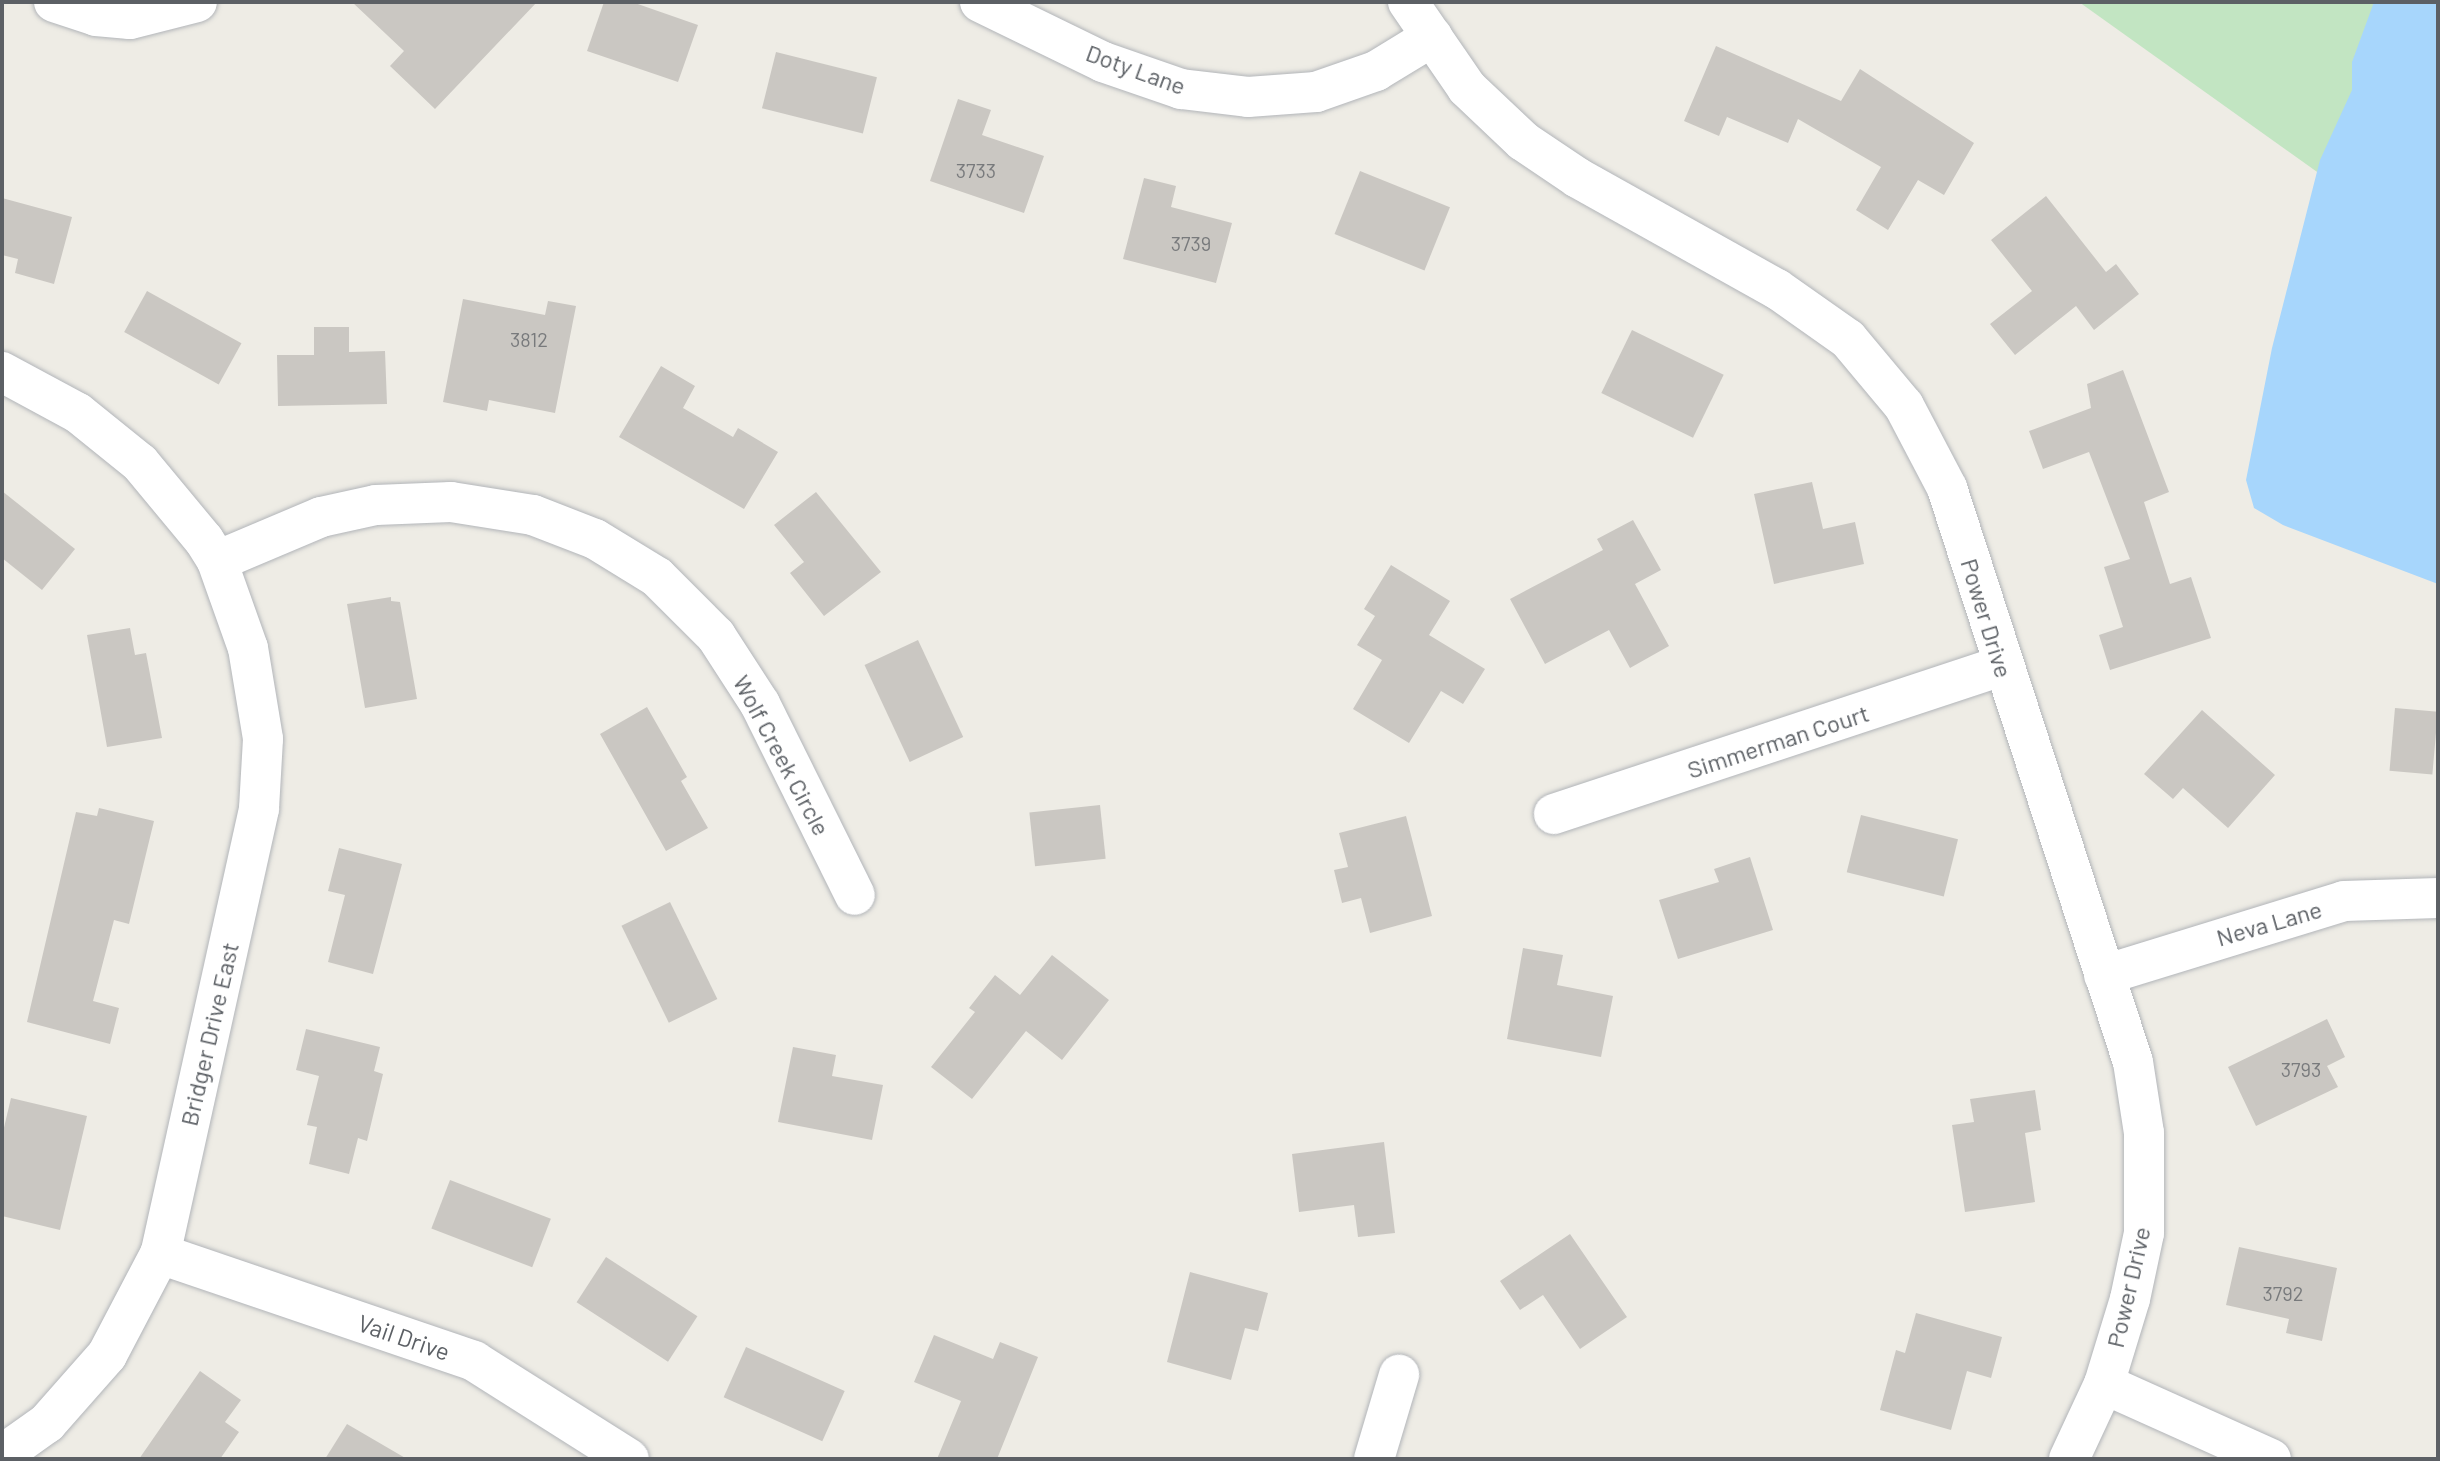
<!DOCTYPE html>
<html>
<head>
<meta charset="utf-8">
<style>
	body { margin:0 }
	#map { position:relative; width:2440px; height:1461px; overflow:hidden; background:#eeece5; font-family:Barlow,sans-serif }
	div>[style] { position:absolute }
	.green>* { inset:0; background:#c2e5c2 }
	.water>* { inset:0; background:#a7d6fc }
	.building>* { inset:0; background:#cac7c2; transform-origin:0 0 }
	.roads { filter:drop-shadow(0 0 2px #b2b5b9) drop-shadow(0 0 2px #b2b5b9) }
	.street>* { height:40px; margin:-20px; padding:0 20px; transform-origin:20px; border-radius:20px; background:#fff }
	span { translate:-50% -50%; white-space:nowrap; text-align:center; line-height:1.15; -webkit-text-stroke:7px #fff; paint-order:stroke }
	.number-label { font-size:20px; color:#787a7c }
	.number-label span { -webkit-text-stroke-width:0 }
	.street-label { font-size:24px; color:#5c6065 }
	.frame { position:absolute; inset:0; border:4px solid #5c6065; pointer-events:none }
</style>
</head>
<body>
<div id="map">
	<div class="green">
		<div style="clip-path:polygon(2079px 2px,2438px 2px,2418px 244px)"></div>
	</div>
	<div class="water">
		<div style="clip-path:polygon(2374px 2px,2438px 2px,2438px 584px,2283px 525px,2254px 508px,2246px 480px,2272px 348px,2320px 160px,2352px 90px,2352px 62px)"></div>
	</div>
	<div class="building">
		<div style="clip-path:polygon(352px 2px,537px 2px,435px 109px,390px 66px,404px 51px)"></div>
		<div style="clip-path:polygon(604px 2px,632px 2px,698px 25px,678px 82px,587px 51px)"></div>
		<div style="clip-path:polygon(1716px 46px,1841px 101px,1860px 69px,1974px 143px,1944px 195px,1918px 180px,1888px 230px,1856px 210px,1881px 167px,1798px 119px,1788px 143px,1727px 117px,1719px 136px,1684px 121px)"></div>
		<div style="left:776px;top:52px;width:104px;height:58px;rotate:14deg"></div>
		<div style="clip-path:polygon(958px 99px,991px 110px,982px 135px,1044px 156px,1024px 213px,930px 181px)"></div>
		<div style="left:1360px;top:171px;width:97px;height:68px;rotate:22deg"></div>
		<div style="clip-path:polygon(1144px 178px,1176px 186px,1171px 207px,1232px 223px,1216px 283px,1123px 259px)"></div>
		<div style="clip-path:polygon(2046px 196px,2106px 272px,2116px 264px,2139px 294px,2094px 330px,2076px 306px,2015px 355px,1990px 324px,2032px 291px,1991px 240px)"></div>
		<div style="clip-path:polygon(2px 198px,72px 217px,54px 284px,15px 273px,18px 259px,2px 255px)"></div>
		<div style="left:147px;top:291px;width:108px;height:47px;rotate:29deg"></div>
		<div style="clip-path:polygon(463px 299px,545px 315px,548px 301px,576px 306px,555px 413px,489px 400px,487px 411px,443px 402px)"></div>
		<div style="clip-path:polygon(314px 327px,349px 327px,349px 352px,385px 351px,387px 404px,278px 406px,277px 355px,314px 355px)"></div>
		<div style="left:1632px;top:330px;width:102px;height:70px;rotate:26deg"></div>
		<div style="clip-path:polygon(661px 366px,695px 386px,683px 408px,733px 437px,738px 428px,778px 452px,744px 509px,619px 437px)"></div>
		<div style="clip-path:polygon(2123px 370px,2169px 492px,2144px 502px,2170px 584px,2191px 577px,2211px 638px,2110px 670px,2099px 635px,2123px 627px,2104px 567px,2130px 559px,2089px 452px,2043px 469px,2029px 431px,2091px 408px,2087px 384px)"></div>
		<div style="clip-path:polygon(1812px 482px,1823px 529px,1855px 522px,1864px 564px,1774px 584px,1754px 494px)"></div>
		<div style="clip-path:polygon(2px 491px,75px 549px,42px 590px,2px 558px)"></div>
		<div style="clip-path:polygon(816px 492px,881px 572px,824px 616px,790px 573px,804px 562px,774px 525px)"></div>
		<div style="clip-path:polygon(1633px 520px,1661px 570px,1635px 584px,1669px 646px,1630px 668px,1609px 630px,1545px 664px,1510px 599px,1603px 550px,1597px 539px)"></div>
		<div style="clip-path:polygon(1391px 565px,1450px 601px,1429px 635px,1485px 669px,1463px 704px,1441px 691px,1409px 743px,1353px 709px,1382px 660px,1357px 645px,1375px 616px,1364px 609px)"></div>
		<div style="clip-path:polygon(391px 597px,391px 601px,400px 602px,417px 699px,365px 708px,347px 604px)"></div>
		<div style="clip-path:polygon(130px 628px,135px 655px,146px 653px,162px 738px,107px 747px,87px 635px)"></div>
		<div style="left:918px;top:640px;width:107px;height:59px;rotate:65deg"></div>
		<div style="clip-path:polygon(647px 707px,687px 777px,681px 781px,708px 828px,666px 851px,600px 734px)"></div>
		<div style="left:2395px;top:708px;width:43px;height:63px;rotate:5deg"></div>
		<div style="clip-path:polygon(2202px 710px,2275px 775px,2228px 828px,2183px 788px,2173px 799px,2144px 774px)"></div>
		<div style="left:1100px;top:805px;width:54px;height:71px;rotate:84deg"></div>
		<div style="clip-path:polygon(99px 808px,154px 821px,129px 924px,114px 920px,93px 1001px,119px 1008px,110px 1044px,27px 1022px,76px 812px,97px 816px)"></div>
		<div style="left:1861px;top:815px;width:100px;height:59px;rotate:14deg"></div>
		<div style="clip-path:polygon(1406px 816px,1432px 916px,1370px 933px,1361px 898px,1342px 903px,1334px 870px,1348px 867px,1339px 833px)"></div>
		<div style="clip-path:polygon(339px 848px,402px 864px,373px 974px,328px 962px,345px 895px,328px 891px)"></div>
		<div style="clip-path:polygon(1750px 857px,1773px 930px,1678px 959px,1659px 900px,1719px 882px,1714px 869px)"></div>
		<div style="left:670px;top:902px;width:108px;height:54px;rotate:64deg"></div>
		<div style="clip-path:polygon(1523px 948px,1563px 955px,1557px 985px,1613px 996px,1601px 1057px,1507px 1039px)"></div>
		<div style="clip-path:polygon(1052px 955px,1109px 1000px,1062px 1060px,1026px 1031px,972px 1099px,931px 1067px,975px 1012px,969px 1008px,995px 975px,1020px 995px)"></div>
		<div style="clip-path:polygon(2327px 1019px,2345px 1057px,2327px 1066px,2338px 1087px,2256px 1126px,2228px 1067px)"></div>
		<div style="clip-path:polygon(306px 1029px,380px 1047px,374px 1071px,383px 1074px,367px 1141px,358px 1138px,349px 1174px,309px 1164px,317px 1127px,307px 1125px,319px 1076px,296px 1070px)"></div>
		<div style="clip-path:polygon(793px 1047px,836px 1055px,832px 1076px,883px 1085px,872px 1140px,778px 1122px)"></div>
		<div style="clip-path:polygon(2035px 1090px,2041px 1130px,2025px 1133px,2035px 1202px,1965px 1212px,1952px 1125px,1974px 1122px,1970px 1099px)"></div>
		<div style="clip-path:polygon(11px 1098px,87px 1116px,60px 1230px,2px 1216px,2px 1136px)"></div>
		<div style="clip-path:polygon(1384px 1142px,1395px 1233px,1358px 1237px,1354px 1205px,1299px 1212px,1292px 1154px)"></div>
		<div style="left:450px;top:1180px;width:108px;height:52px;rotate:21deg"></div>
		<div style="clip-path:polygon(1570px 1234px,1627px 1317px,1580px 1349px,1543px 1295px,1520px 1310px,1500px 1281px)"></div>
		<div style="clip-path:polygon(2239px 1247px,2337px 1268px,2322px 1341px,2286px 1333px,2289px 1319px,2226px 1305px)"></div>
		<div style="left:606px;top:1257px;width:109px;height:54px;rotate:33deg"></div>
		<div style="clip-path:polygon(1190px 1272px,1268px 1293px,1258px 1331px,1245px 1328px,1231px 1380px,1167px 1362px)"></div>
		<div style="clip-path:polygon(1916px 1313px,2002px 1337px,1991px 1378px,1967px 1371px,1951px 1430px,1880px 1410px,1896px 1350px,1905px 1353px)"></div>
		<div style="clip-path:polygon(934px 1335px,993px 1359px,1000px 1342px,1038px 1357px,997px 1459px,937px 1459px,961px 1401px,914px 1382px)"></div>
		<div style="left:746px;top:1347px;width:108px;height:55px;rotate:24deg"></div>
		<div style="clip-path:polygon(200px 1371px,241px 1400px,225px 1422px,239px 1432px,220px 1459px,139px 1459px)"></div>
		<div style="clip-path:polygon(347px 1424px,407px 1459px,325px 1459px)"></div>
	</div>
	<div class="roads">
		<div class="street">
			<div style="left:54px;top:2px;width:44px;rotate:18.4deg"></div>
			<div style="left:96px;top:16px;width:34px;rotate:5deg"></div>
			<div style="left:130px;top:19px;width:69px;rotate:-14.2deg"></div>
			<div style="left:980px;top:2px;width:137px;rotate:26deg"></div>
			<div style="left:1103px;top:62px;width:83px;rotate:19.1deg"></div>
			<div style="left:1181px;top:89px;width:67px;rotate:6.8deg"></div>
			<div style="left:1248px;top:97px;width:68px;rotate:-4.2deg"></div>
			<div style="left:1316px;top:92px;width:64px;rotate:-19.3deg"></div>
			<div style="left:1376px;top:71px;width:66px;rotate:-31.3deg"></div>
			<div style="left:1408px;top:2px;width:104px;rotate:55.5deg"></div>
			<div style="left:1467px;top:88px;width:77px;rotate:43.4deg"></div>
			<div style="left:1523px;top:141px;width:66px;rotate:33.9deg"></div>
			<div style="left:1578px;top:178px;width:228px;rotate:29.2deg"></div>
			<div style="left:1777px;top:289px;width:87px;rotate:35.2deg"></div>
			<div style="left:1848px;top:339px;width:87px;rotate:50.1deg"></div>
			<div style="left:1904px;top:406px;width:93px;rotate:62.3deg"></div>
			<div style="left:1947px;top:488px;width:603px;rotate:72.05deg"></div>
			<div style="left:2133px;top:1062px;width:72px;rotate:81.2deg"></div>
			<div style="left:2144px;top:1133px;width:100px;rotate:90deg"></div>
			<div style="left:2144px;top:1233px;width:67px;rotate:102deg"></div>
			<div style="left:2130px;top:1299px;width:89px;rotate:107deg"></div>
			<div style="left:2104px;top:1384px;width:83px;rotate:115deg"></div>
			<div style="left:2px;top:372px;width:86px;rotate:28.3deg"></div>
			<div style="left:78px;top:413px;width:80px;rotate:38.9deg"></div>
			<div style="left:140px;top:463px;width:100px;rotate:50.3deg"></div>
			<div style="left:204px;top:540px;width:25px;rotate:58deg"></div>
			<div style="left:217px;top:561px;width:92px;rotate:70.4deg"></div>
			<div style="left:248px;top:648px;width:92px;rotate:80.6deg"></div>
			<div style="left:263px;top:739px;width:70px;rotate:93.3deg"></div>
			<div style="left:259px;top:809px;width:456px;rotate:102.5deg"></div>
			<div style="left:160px;top:1254px;width:114px;rotate:117.7deg"></div>
			<div style="left:107px;top:1355px;width:91px;rotate:131.4deg"></div>
			<div style="left:47px;top:1423px;width:55px;rotate:144.6deg"></div>
			<div style="left:217px;top:561px;width:113px;rotate:-22.9deg"></div>
			<div style="left:321px;top:517px;width:56px;rotate:-12.3deg"></div>
			<div style="left:376px;top:505px;width:75px;rotate:-2.3deg"></div>
			<div style="left:451px;top:502px;width:83px;rotate:9deg"></div>
			<div style="left:533px;top:515px;width:66px;rotate:21.2deg"></div>
			<div style="left:595px;top:539px;width:73px;rotate:31.5deg"></div>
			<div style="left:657px;top:577px;width:83px;rotate:45deg"></div>
			<div style="left:716px;top:636px;width:81px;rotate:57.1deg"></div>
			<div style="left:760px;top:704px;width:213px;rotate:63.6deg"></div>
			<div style="left:1554px;top:814px;width:471px;rotate:-18.3deg"></div>
			<div style="left:2104px;top:975px;width:251px;rotate:-17.1deg"></div>
			<div style="left:2344px;top:901px;width:94px;rotate:-1.8deg"></div>
			<div style="left:160px;top:1254px;width:332px;rotate:18.8deg"></div>
			<div style="left:474px;top:1361px;width:183px;rotate:32.3deg"></div>
			<div style="left:2104px;top:1384px;width:183px;rotate:24.2deg"></div>
			<div style="left:1374px;top:1459px;width:88px;rotate:-73.4deg"></div>
		</div>
	</div>
	<div class="number-label">
		<span style="left:976px;top:170px">3733</span>
		<span style="left:1191px;top:243px">3739</span>
		<span style="left:529px;top:339px">3812</span>
		<span style="left:2301px;top:1069px">3793</span>
		<span style="left:2283px;top:1293px">3792</span>
	</div>
	<div class="street-label">
		<span style="left:1136px;top:69px;rotate:20deg">Doty Lane</span>
		<span style="left:1987px;top:618px;rotate:73deg">Power Drive</span>
		<span style="left:1778px;top:741px;rotate:-18deg">Simmerman Court</span>
		<span style="left:782px;top:755px;rotate:62deg">Wolf Creek Circle</span>
		<span style="left:2269px;top:923px;rotate:-16deg">Neva Lane</span>
		<span style="left:209px;top:1034px;rotate:-77deg">Bridger Drive East</span>
		<span style="left:2128px;top:1287px;rotate:-77deg">Power Drive</span>
		<span style="left:404px;top:1337px;rotate:19deg">Vail Drive</span>
	</div>
	<div class="frame"></div>
</div>
</body>
</html>
